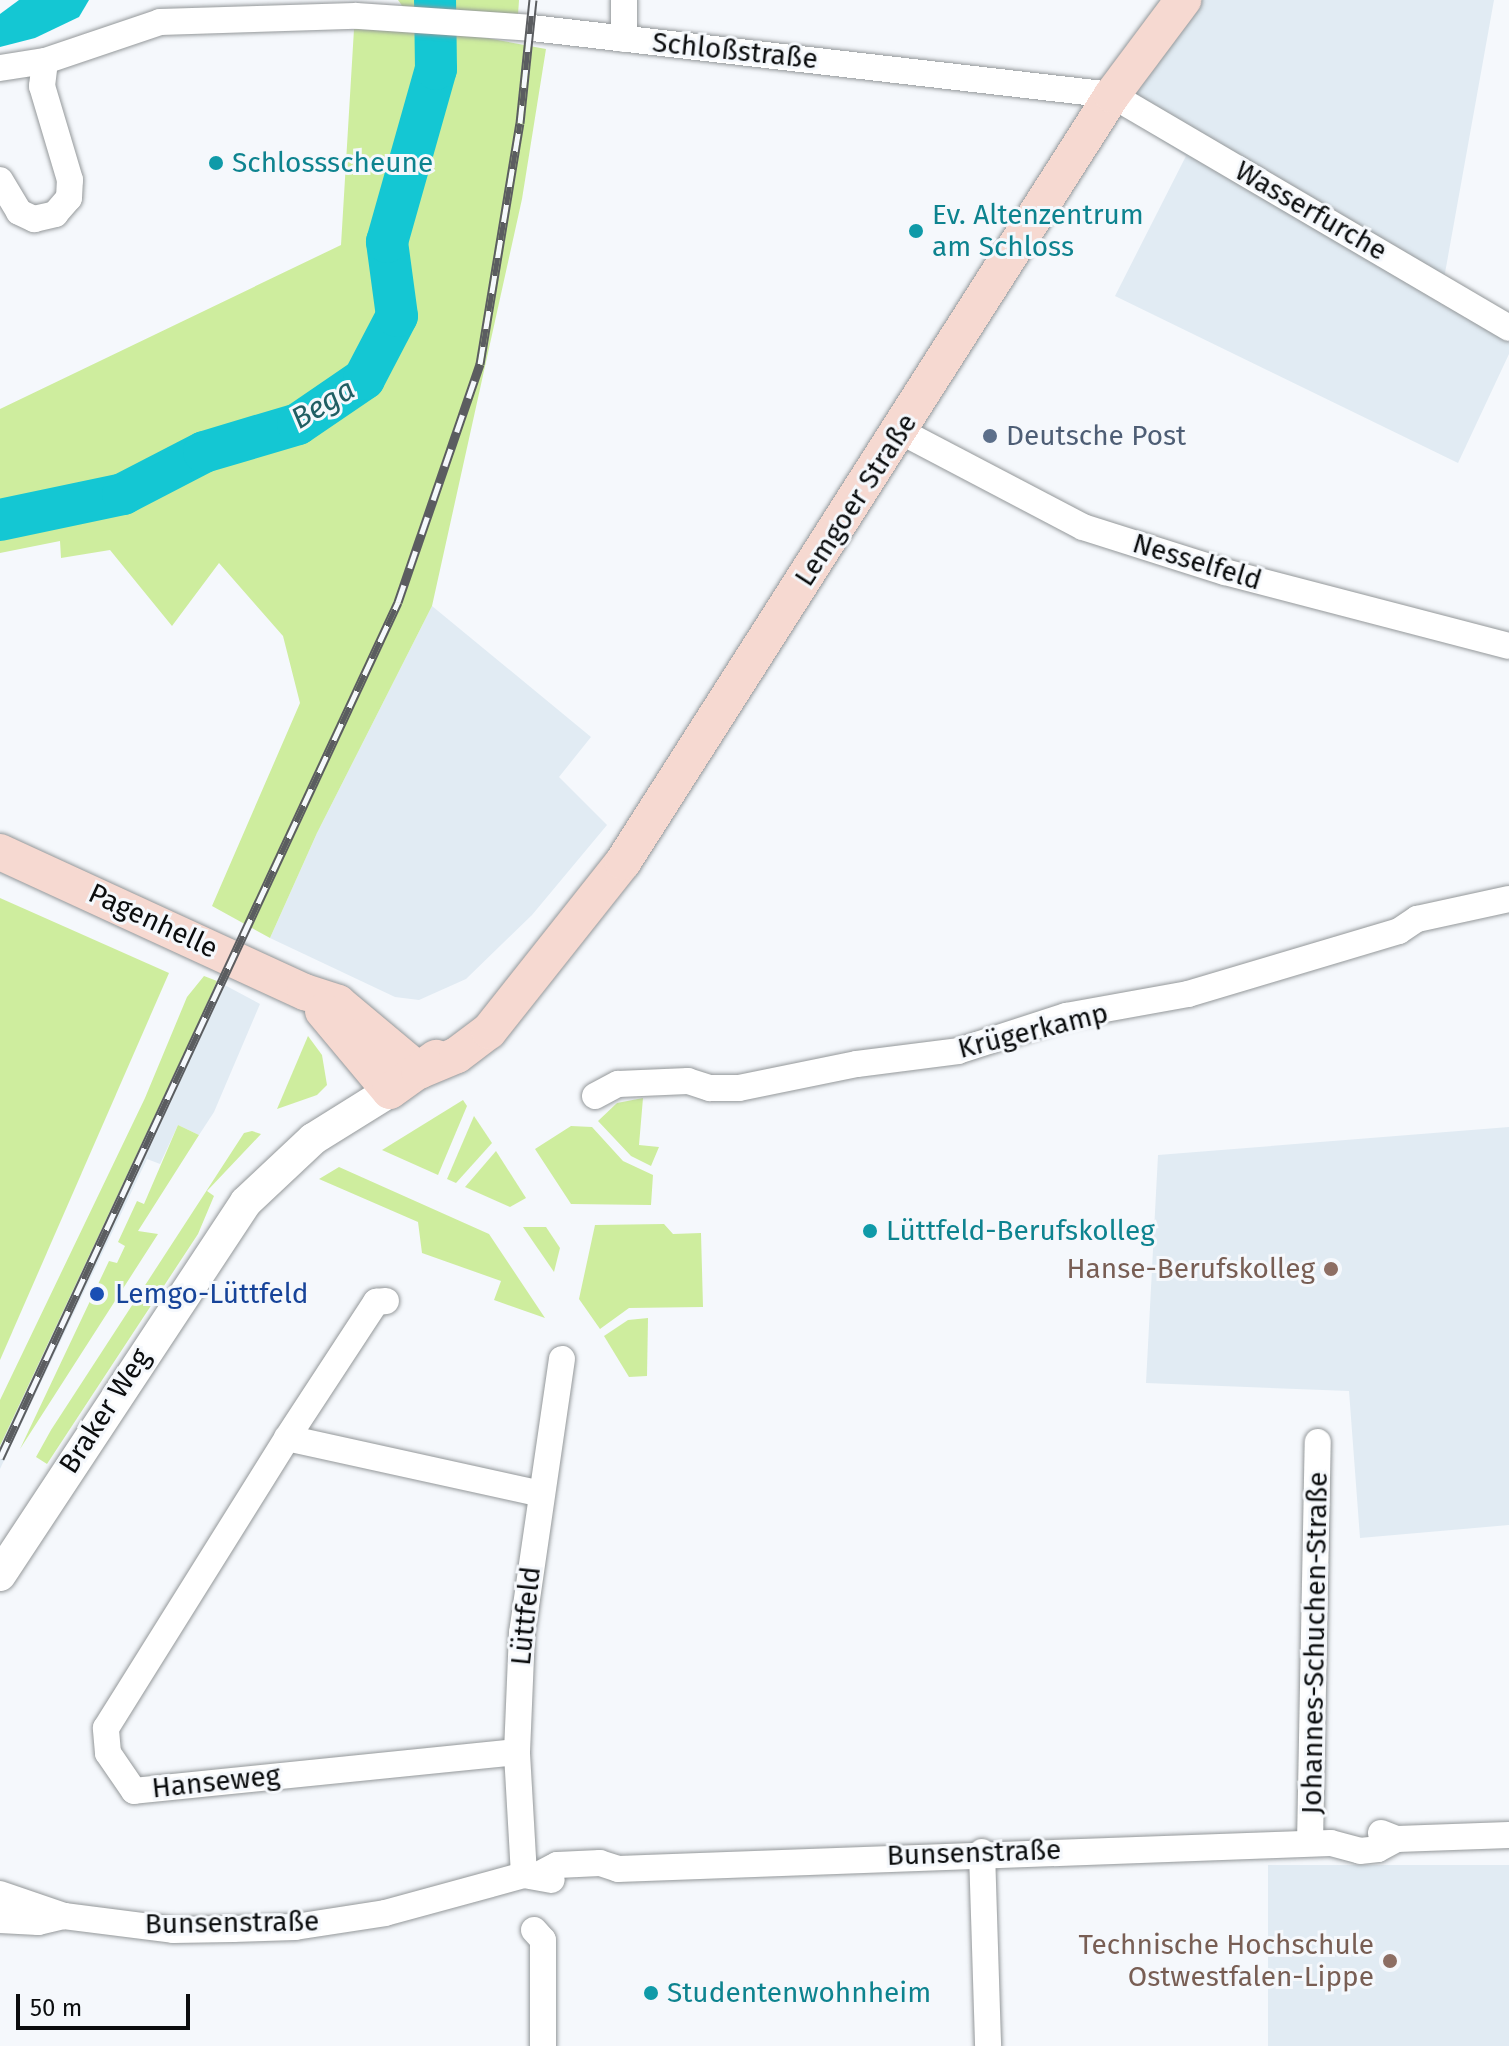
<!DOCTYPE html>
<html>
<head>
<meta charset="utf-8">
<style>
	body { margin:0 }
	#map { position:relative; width:1509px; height:2046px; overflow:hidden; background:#f5f8fc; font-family:"Fira Sans",sans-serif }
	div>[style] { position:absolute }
	.built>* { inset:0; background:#e1ebf3; transform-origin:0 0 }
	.green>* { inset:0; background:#ceed9e }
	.water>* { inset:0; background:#14c7d3 }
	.river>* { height:42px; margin:-21px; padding:0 21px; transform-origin:21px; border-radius:21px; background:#14c7d3 }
	.roads { filter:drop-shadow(0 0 2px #94989a) drop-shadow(0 0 2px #94989a) }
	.minor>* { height:26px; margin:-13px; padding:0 13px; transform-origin:13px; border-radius:13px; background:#fff }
	.tertiary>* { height:32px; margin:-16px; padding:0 16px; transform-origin:16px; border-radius:16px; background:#fff }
	.secondary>* { height:36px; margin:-18px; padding:0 18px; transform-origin:18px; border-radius:18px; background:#f6d9d1 }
	.rail>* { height:9px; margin-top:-4.5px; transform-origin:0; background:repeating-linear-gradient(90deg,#f5f8fc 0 18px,#5b5d60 0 36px); box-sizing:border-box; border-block:2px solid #5b5d60 }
	.dots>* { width:22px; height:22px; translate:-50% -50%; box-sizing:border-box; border:4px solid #f5f8fc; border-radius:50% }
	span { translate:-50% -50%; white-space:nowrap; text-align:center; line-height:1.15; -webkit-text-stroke:6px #f5f8fc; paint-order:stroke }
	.street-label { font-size:28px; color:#0b0d0e }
	.culture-label { font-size:28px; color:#0d838f }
	.left { translate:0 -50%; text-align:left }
	.service-label { font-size:28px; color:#4e5e75 }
	.education-label { font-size:28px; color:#785e54 }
	.right { translate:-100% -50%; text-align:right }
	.transit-label { font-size:28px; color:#164399 }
	.water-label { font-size:30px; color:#205e63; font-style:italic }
	.scale { position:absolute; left:16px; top:1994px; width:174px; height:36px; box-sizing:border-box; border:4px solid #0b0d0e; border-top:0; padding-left:10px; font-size:24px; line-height:28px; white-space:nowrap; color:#0b0d0e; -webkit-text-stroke:6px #f5f8fc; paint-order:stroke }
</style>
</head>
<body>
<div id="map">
	<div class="built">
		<div style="clip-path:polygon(1202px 0,1494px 0,1440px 301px,1509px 340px,1509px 354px,1458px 463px,1115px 296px,1186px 156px,1117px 112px)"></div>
		<div style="clip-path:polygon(432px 606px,591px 737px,559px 777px,607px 825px,532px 915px,466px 979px,419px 1000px,395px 997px,270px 938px,317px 833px)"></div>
		<div style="clip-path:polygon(217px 981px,260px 1004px,214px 1112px,199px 1135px,178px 1125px,160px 1164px,147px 1159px,0 1469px,0 1446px)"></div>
		<div style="clip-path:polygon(1509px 1127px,1509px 1525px,1360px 1538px,1349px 1391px,1146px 1383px,1158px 1155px)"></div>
		<div style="left:1509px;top:1865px;width:181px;height:241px;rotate:90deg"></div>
	</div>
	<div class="green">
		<div style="clip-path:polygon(398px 0,519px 0,518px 15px,403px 7px)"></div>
		<div style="clip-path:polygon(354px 29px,465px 34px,546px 49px,522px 199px,432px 606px,317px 833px,270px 938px,212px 906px,300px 703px,283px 636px,219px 563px,172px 626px,110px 550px,61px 558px,60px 541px,0 553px,0 409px,341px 245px)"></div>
		<div style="clip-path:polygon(0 898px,169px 973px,0 1360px)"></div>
		<div style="clip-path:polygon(204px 976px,217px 981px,200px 1019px,0 1446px,0 1400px,145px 1098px,187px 997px)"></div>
		<div style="clip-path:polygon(308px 1036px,322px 1055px,327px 1085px,317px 1095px,277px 1109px)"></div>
		<div style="clip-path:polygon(643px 1098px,639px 1145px,659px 1147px,651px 1166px,631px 1156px,598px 1121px,617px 1103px)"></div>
		<div style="clip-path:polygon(463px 1100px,467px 1106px,438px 1175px,382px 1150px)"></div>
		<div style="clip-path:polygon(474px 1116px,492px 1143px,456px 1183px,447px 1179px)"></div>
		<div style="clip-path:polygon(178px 1125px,199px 1135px,138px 1231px,158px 1234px,20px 1449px,109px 1261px,117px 1263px,125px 1246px,118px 1242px,137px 1201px,144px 1204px)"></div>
		<div style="clip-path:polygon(571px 1126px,592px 1127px,623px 1161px,653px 1175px,651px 1205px,571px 1204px,535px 1149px)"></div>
		<div style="clip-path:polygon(252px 1131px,261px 1134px,207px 1191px,214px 1196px,198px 1234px,47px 1464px,36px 1457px,51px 1430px,244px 1133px)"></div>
		<div style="clip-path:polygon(496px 1151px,526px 1198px,510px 1207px,465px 1187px)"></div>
		<div style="clip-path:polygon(339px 1167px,489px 1234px,545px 1318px,494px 1300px,501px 1281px,422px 1253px,418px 1222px,319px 1179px)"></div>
		<div style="clip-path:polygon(664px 1224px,673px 1234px,701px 1233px,703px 1307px,629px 1308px,600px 1329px,579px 1299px,595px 1225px)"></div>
		<div style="clip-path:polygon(523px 1227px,546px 1227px,560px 1248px,554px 1272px)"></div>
		<div style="clip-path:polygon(648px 1318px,647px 1376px,629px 1377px,604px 1336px,628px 1320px)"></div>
	</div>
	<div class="water">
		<div style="clip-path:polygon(19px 0,89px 0,79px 17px,35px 38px,0 47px,0 14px)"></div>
	</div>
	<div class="river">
		<div style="left:0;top:520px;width:126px;rotate:-11.9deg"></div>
		<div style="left:123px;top:494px;width:91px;rotate:-27.4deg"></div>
		<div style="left:204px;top:452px;width:98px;rotate:-16.6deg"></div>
		<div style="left:298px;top:424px;width:80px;rotate:-34.3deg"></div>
		<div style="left:364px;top:379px;width:71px;rotate:-62.4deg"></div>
		<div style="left:397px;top:316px;width:75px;rotate:-97.7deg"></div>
		<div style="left:387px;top:242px;width:180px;rotate:-74.2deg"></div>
		<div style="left:436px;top:69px;width:69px;rotate:-90.8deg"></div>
	</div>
	<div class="roads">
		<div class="minor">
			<div style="left:358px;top:16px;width:174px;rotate:3.9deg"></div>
			<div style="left:532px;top:28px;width:584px;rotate:6.59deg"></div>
			<div style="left:1112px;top:95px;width:460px;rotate:30.4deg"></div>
			<div style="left:624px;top:39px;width:39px;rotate:-90deg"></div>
			<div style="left:0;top:68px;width:46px;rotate:-8.8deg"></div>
			<div style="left:45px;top:61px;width:121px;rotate:-18.7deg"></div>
			<div style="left:160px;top:22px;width:195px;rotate:-1.8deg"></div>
			<div style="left:0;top:180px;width:37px;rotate:59deg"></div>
			<div style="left:19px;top:212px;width:17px;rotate:25deg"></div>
			<div style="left:34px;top:219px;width:22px;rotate:-13deg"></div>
			<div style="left:55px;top:214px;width:21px;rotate:-49deg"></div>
			<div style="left:69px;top:198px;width:18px;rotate:-87deg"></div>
			<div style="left:70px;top:180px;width:98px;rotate:-106.6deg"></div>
			<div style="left:42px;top:86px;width:25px;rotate:-83deg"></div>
			<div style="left:902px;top:432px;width:204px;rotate:27.7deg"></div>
			<div style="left:1083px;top:527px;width:149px;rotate:17.6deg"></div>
			<div style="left:1225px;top:572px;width:293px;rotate:14.6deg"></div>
			<div style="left:595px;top:1096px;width:26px;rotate:-28deg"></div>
			<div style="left:618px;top:1084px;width:70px;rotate:-2.5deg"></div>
			<div style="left:688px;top:1081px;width:23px;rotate:18deg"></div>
			<div style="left:710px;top:1088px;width:29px"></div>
			<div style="left:739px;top:1088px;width:120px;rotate:-11.5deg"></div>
			<div style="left:857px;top:1064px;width:102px;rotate:-7.3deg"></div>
			<div style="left:958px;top:1051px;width:114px;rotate:-18deg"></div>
			<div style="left:1066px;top:1016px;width:124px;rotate:-10.2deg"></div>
			<div style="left:1188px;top:994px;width:220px;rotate:-16.6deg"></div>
			<div style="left:1399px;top:931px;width:22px;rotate:-34deg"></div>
			<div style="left:1417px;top:919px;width:94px;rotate:-12.3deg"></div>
			<div style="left:287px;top:1438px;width:163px;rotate:-56.8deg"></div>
			<div style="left:376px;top:1302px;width:10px;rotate:-6deg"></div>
			<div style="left:517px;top:1752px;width:385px;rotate:174.2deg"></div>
			<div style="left:134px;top:1791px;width:46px;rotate:-124.4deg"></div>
			<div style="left:108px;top:1753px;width:25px;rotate:-95deg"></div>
			<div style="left:106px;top:1728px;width:342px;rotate:-58deg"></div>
			<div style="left:287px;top:1438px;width:260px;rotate:12.4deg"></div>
			<div style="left:1381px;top:1833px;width:17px;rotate:21deg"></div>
			<div style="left:1397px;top:1839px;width:112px;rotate:-2deg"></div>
			<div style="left:1310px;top:1843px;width:401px;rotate:-88.9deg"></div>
			<div style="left:982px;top:1852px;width:194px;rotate:88.2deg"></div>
			<div style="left:524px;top:1875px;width:123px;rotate:-93.3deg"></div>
			<div style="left:517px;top:1752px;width:119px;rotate:-87.6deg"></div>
			<div style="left:522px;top:1633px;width:277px;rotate:-81.7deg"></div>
			<div style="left:538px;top:1875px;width:21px;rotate:-28deg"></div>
			<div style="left:557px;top:1865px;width:43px;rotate:-2.7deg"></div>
			<div style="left:600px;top:1863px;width:19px;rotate:18deg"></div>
			<div style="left:618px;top:1869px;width:713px;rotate:-2.09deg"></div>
			<div style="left:1331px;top:1843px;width:30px;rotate:15deg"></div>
			<div style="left:1360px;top:1851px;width:18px;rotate:-6deg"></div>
			<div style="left:1378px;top:1849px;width:21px;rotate:-28deg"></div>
			<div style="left:0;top:1894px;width:68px;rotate:19deg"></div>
			<div style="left:64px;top:1916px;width:110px;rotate:7.3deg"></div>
			<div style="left:173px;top:1930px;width:60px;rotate:-1deg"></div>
			<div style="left:233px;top:1929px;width:62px;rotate:-1.8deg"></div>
			<div style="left:295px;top:1927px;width:91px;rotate:-8.8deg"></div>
			<div style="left:385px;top:1913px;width:144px;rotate:-15.3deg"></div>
			<div style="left:524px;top:1875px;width:28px;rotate:10deg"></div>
			<div style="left:0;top:1920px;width:38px;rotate:3deg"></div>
			<div style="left:38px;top:1922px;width:27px;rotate:-13deg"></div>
			<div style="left:534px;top:1930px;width:13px;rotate:48deg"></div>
			<div style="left:543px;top:1940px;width:106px;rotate:90deg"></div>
		</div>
		<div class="tertiary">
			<div style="left:0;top:1575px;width:447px;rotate:-56.6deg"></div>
			<div style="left:246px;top:1202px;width:92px;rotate:-43.2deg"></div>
			<div style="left:313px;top:1139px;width:91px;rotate:-31.9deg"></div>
		</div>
		<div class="secondary">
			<div style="left:0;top:852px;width:336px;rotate:24.7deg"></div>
			<div style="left:305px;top:992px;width:35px;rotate:18deg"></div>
			<div style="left:338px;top:1003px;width:106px;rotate:40deg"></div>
			<div style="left:323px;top:1011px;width:104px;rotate:50.1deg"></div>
			<div style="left:390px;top:1091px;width:57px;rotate:-35.7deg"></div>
			<div style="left:419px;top:1071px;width:41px;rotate:-22.8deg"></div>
			<div style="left:457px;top:1055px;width:40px;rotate:-37deg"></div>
			<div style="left:489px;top:1031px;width:216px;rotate:-51.6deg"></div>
			<div style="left:623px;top:862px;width:910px;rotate:-57.48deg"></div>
			<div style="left:1112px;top:95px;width:119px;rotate:-53.2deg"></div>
		</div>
	</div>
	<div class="rail">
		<div style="left:0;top:1458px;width:944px;rotate:-65.06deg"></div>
		<div style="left:398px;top:602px;width:252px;rotate:-71deg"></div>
		<div style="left:480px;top:364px;width:244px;rotate:-80.6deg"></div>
		<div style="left:520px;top:123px;width:124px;rotate:-84deg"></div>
	</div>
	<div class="dots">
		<div style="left:216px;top:163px;background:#0f9aa8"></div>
		<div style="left:916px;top:231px;background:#0f9aa8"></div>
		<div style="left:990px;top:436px;background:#5c6f8a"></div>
		<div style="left:870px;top:1231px;background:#0f9aa8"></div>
		<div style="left:1331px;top:1269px;background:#8d6e63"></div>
		<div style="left:97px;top:1294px;background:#1a4fb4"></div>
		<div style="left:1390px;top:1961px;background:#8d6e63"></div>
		<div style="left:651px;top:1993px;background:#0f9aa8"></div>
	</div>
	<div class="street-label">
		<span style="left:735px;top:51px;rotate:6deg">Schloßstraße</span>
		<span style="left:1311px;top:211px;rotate:30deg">Wasserfurche</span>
		<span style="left:856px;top:500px;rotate:-57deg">Lemgoer Straße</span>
		<span style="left:1197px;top:562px;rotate:17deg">Nesselfeld</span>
		<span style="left:153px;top:921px;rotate:25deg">Pagenhelle</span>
		<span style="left:1033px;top:1031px;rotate:-14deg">Krügerkamp</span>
		<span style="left:105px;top:1411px;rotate:-57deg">Braker Weg</span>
		<span style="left:526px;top:1616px;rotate:-84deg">Lüttfeld</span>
		<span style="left:1315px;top:1643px;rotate:-89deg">Johannes-Schuchen-Straße</span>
		<span style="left:216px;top:1782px;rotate:-6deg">Hanseweg</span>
		<span style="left:974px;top:1853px;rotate:-2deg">Bunsenstraße</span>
		<span style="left:232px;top:1923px;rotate:-1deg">Bunsenstraße</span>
	</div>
	<div class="culture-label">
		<span class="left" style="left:232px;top:163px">Schlossscheune</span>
		<span class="left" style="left:932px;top:231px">Ev. Altenzentrum<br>am Schloss</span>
		<span class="left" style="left:886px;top:1231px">Lüttfeld-Berufskolleg</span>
		<span class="left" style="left:667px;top:1993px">Studentenwohnheim</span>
	</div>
	<div class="service-label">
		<span class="left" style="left:1006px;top:436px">Deutsche Post</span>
	</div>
	<div class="education-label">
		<span class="right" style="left:1315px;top:1269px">Hanse-Berufskolleg</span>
		<span class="right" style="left:1374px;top:1961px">Technische Hochschule<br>Ostwestfalen-Lippe</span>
	</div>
	<div class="transit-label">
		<span class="left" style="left:115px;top:1294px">Lemgo-Lüttfeld</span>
	</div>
	<div class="water-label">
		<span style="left:323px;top:404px;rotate:-31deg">Bega</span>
	</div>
	<div class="scale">50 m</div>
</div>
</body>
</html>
